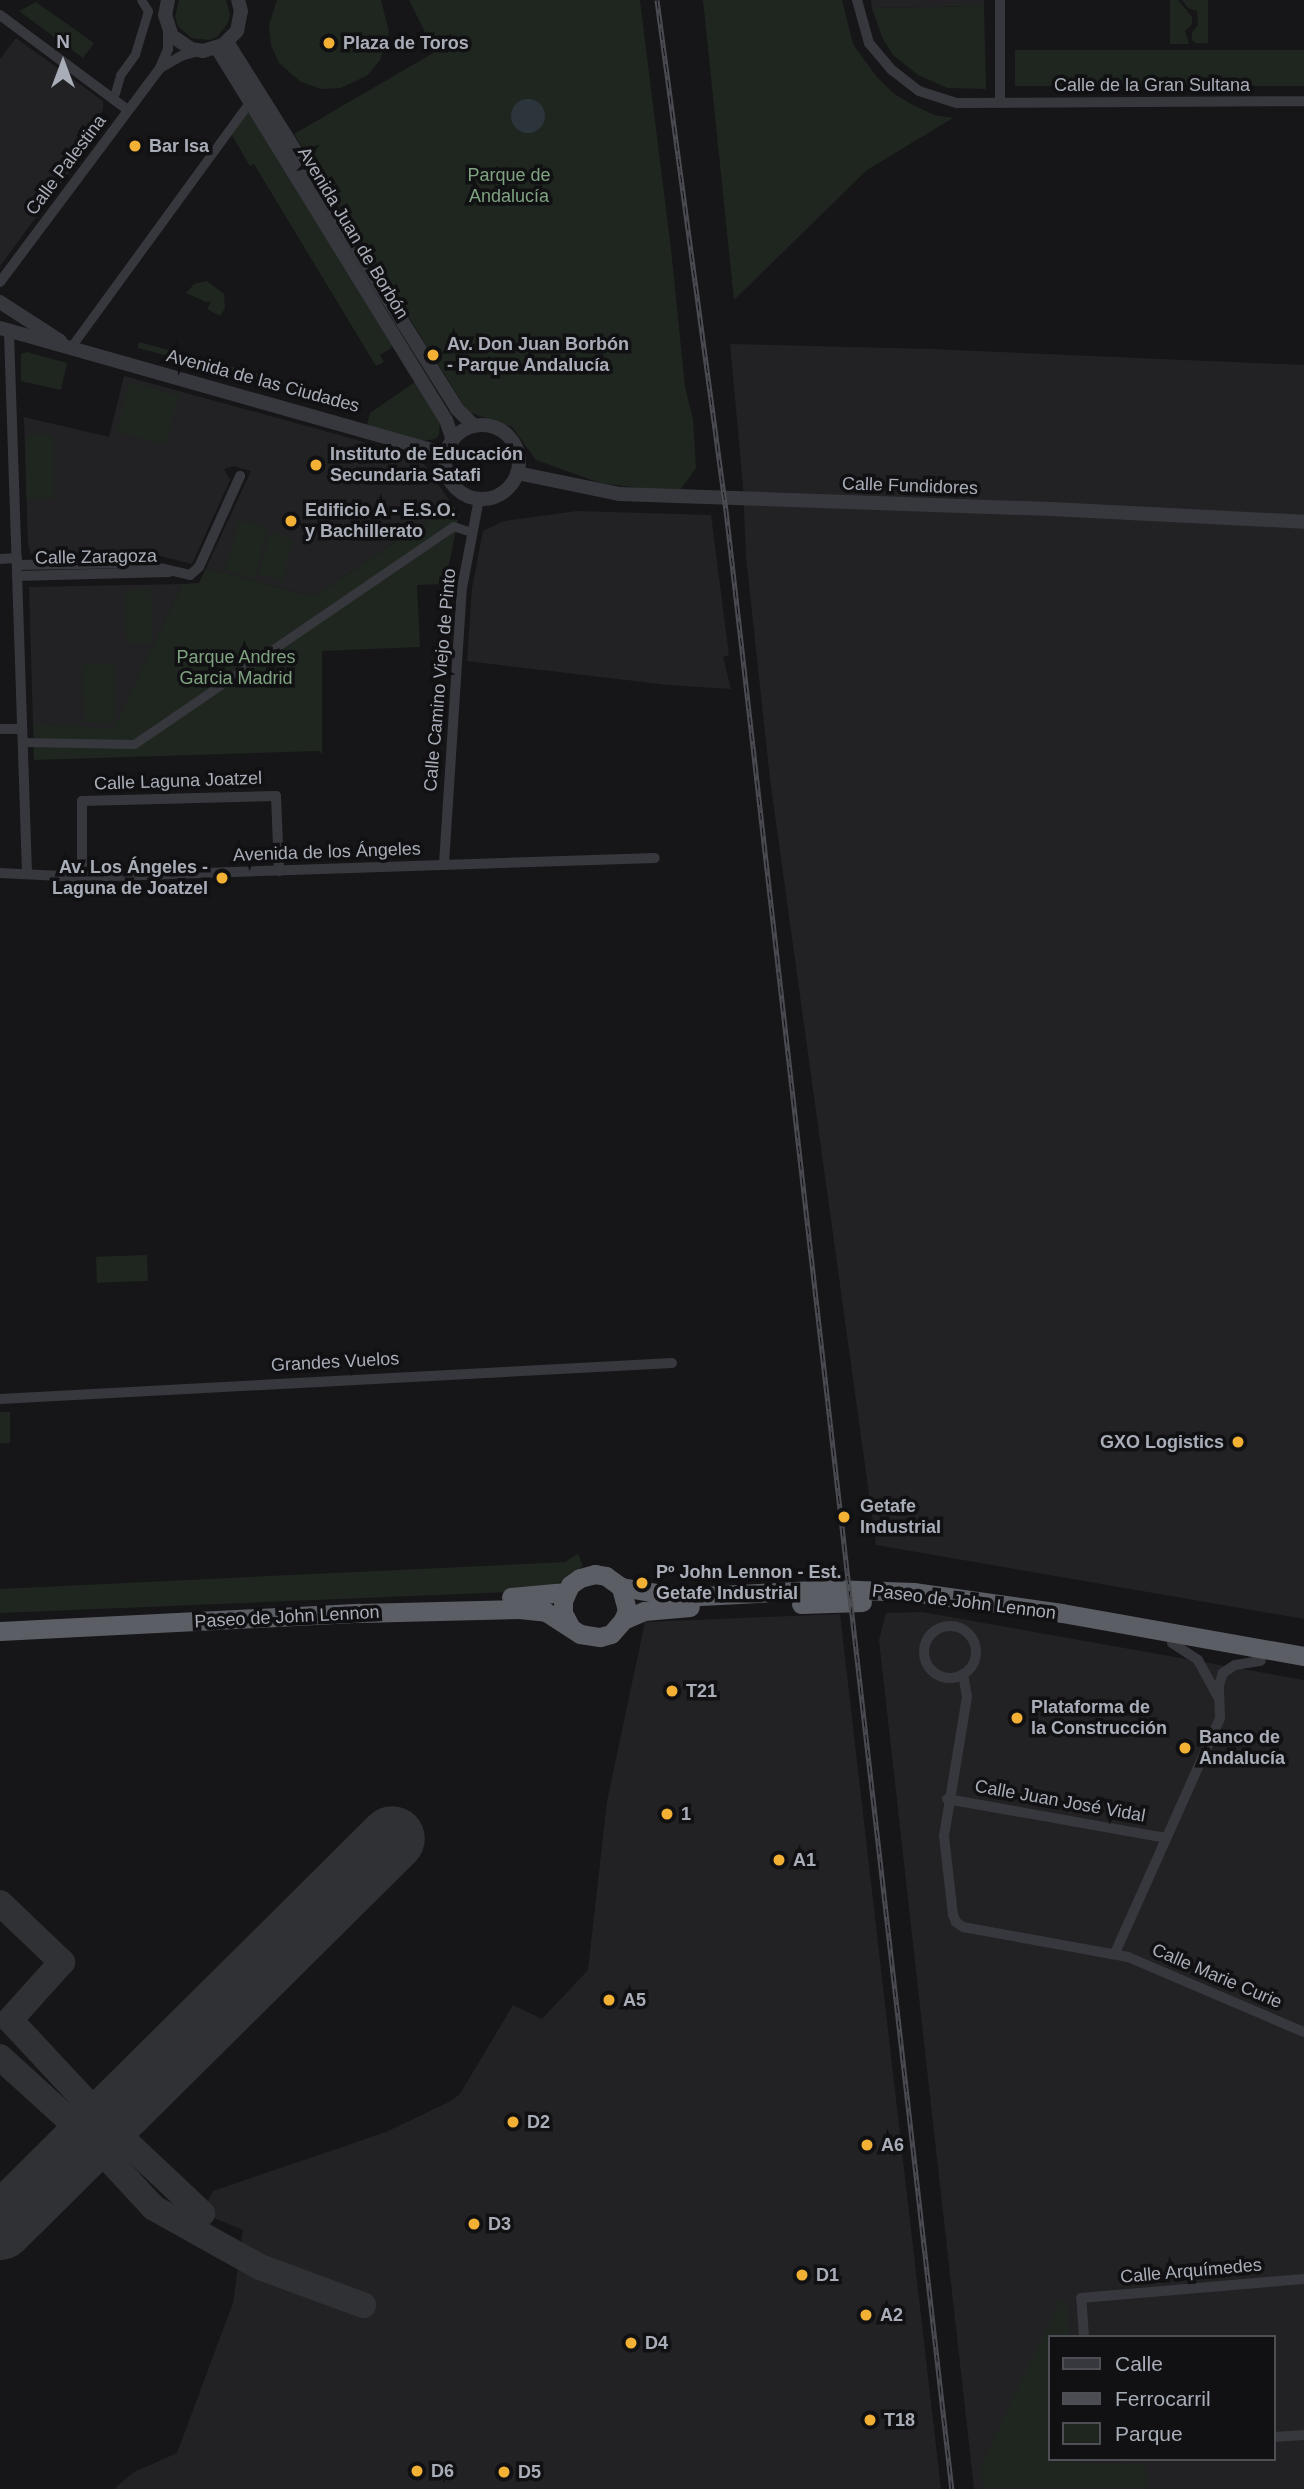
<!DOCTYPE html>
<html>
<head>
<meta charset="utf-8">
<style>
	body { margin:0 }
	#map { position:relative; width:1304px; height:2489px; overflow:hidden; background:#161618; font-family:Helvetica,sans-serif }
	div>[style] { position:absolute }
	.built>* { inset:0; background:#222225 }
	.green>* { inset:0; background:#1e261f; transform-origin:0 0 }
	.water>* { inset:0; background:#2c353c }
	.round { border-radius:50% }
	.taxiway>* { height:26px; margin:-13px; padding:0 13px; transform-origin:13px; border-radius:13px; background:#303135 }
	.runway>* { height:65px; margin:-32.5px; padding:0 32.5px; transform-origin:32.5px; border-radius:32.5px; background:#303135 }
	.pedestrian>* { height:9px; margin:-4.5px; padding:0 4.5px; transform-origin:4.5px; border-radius:4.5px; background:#37383d }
	.minor>* { height:10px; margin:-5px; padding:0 5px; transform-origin:5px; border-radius:5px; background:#37383d }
	.minor>.ring { margin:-5px; padding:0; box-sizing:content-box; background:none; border:10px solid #37383d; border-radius:50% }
	.tertiary>* { height:14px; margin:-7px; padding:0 7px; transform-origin:7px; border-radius:7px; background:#37383d }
	.tertiary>.ring { margin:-7px; padding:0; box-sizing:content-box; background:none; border:14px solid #37383d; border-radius:50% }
	.trunk>* { height:19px; margin:-9.5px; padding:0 9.5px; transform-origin:9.5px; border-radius:9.5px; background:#5b5e65 }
	.rail>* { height:5px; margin-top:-2.5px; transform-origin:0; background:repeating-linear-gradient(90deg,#111113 0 8px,#4a4c52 0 16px); box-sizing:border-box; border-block:2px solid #4a4c52 }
	.dots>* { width:19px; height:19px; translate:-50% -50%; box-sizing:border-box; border:4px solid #111113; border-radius:50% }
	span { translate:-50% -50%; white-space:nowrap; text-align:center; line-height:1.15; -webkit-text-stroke:7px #111113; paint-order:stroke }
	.poi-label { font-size:18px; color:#a8adb8; font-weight:700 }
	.left { translate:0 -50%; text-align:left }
	.right { translate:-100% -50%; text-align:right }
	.street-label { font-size:18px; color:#a8adb8 }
	.park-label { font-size:18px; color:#7fa381 }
	.legend { position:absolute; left:1048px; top:2335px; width:228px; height:126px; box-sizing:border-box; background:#111113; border:2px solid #4d4f55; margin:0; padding:9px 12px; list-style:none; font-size:21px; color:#a8adb8 }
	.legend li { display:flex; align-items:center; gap:14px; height:35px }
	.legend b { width:35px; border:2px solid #4d4f55 }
	.north { position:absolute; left:28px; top:28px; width:70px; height:70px; -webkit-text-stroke:5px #111113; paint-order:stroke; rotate:0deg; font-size:19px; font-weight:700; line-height:28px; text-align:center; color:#a8adb8 }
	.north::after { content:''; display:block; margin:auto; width:24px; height:32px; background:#a8adb8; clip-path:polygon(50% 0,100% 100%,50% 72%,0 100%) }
</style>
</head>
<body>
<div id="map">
	<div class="built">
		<div style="clip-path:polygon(871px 0,984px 0,984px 6px,872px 8px)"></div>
		<div style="clip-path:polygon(16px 38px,103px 101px,103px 110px,86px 133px,73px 167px,0 266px,0 59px)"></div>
		<div style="clip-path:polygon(730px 344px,931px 349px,1304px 365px,1304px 1619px,876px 1545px,770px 779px,746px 557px,743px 486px)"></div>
		<div style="clip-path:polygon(124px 376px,354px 439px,424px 464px,452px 504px,314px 597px,206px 568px,251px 471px,233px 466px,224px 469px,230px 480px,192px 564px,141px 551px,31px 554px,28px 545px,24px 417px,109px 437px)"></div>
		<div style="clip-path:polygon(577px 511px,711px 515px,729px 655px,723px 657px,731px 689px,668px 685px,467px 661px,472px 588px,483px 531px,504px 521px)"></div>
		<div style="clip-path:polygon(182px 584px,114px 730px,33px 723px,29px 587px)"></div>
		<div style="clip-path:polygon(evenodd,922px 1612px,1304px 1680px,1304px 2489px,974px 2489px,879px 1640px,886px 1613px,922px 1612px,1050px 2337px,1274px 2337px,1274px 2459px,1050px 2459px,1050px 2337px)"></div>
		<div style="clip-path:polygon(840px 1614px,941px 2489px,114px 2489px,134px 2472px,177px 2453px,233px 2303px,243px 2230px,202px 2213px,213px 2191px,386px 2132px,451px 2101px,460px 2094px,513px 2005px,542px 2019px,588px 1970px,607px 1801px,645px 1622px)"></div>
	</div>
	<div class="green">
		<div style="clip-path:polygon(179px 0,226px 0,230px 14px,228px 23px,217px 37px,209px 40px,191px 38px,178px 26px,175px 17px)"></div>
		<div style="clip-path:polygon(277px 0,381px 0,389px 32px,380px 60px,368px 75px,341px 88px,321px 89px,301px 82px,279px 63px,271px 45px,269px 25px)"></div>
		<div style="clip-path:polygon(409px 0,640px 0,671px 249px,685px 387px,693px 419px,696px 468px,678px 493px,600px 483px,536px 460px,512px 427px,468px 412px,294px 134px,435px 52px)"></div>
		<div style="clip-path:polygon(703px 0,842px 0,853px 44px,876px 76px,893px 93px,911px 104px,934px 115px,953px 118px,867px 170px,734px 300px)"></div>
		<div style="clip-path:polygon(1170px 0,1178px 0,1192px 17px,1192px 24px,1185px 31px,1189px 44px,1170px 44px)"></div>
		<div style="clip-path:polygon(1182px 0,1208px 0,1208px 43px,1195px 43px,1192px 40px,1192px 32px,1198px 25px,1197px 11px,1188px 8px)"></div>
		<div style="clip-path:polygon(36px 2px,94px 43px,83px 58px,19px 11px)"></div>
		<div style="clip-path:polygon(984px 6px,986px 89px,947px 88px,918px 75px,893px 55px,882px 37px,872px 8px)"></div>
		<div style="left:1304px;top:50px;width:36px;height:289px;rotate:90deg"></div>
		<div style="clip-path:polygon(248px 108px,393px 347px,380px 355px,384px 362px,376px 366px,254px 164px,250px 166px,230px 132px)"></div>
		<div style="clip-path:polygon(207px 281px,224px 294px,225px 308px,220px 316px,207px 309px,211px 301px,206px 302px,186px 293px,194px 284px)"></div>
		<div style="left:139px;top:342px;width:135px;height:6px;rotate:15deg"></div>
		<div style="clip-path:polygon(27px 352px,67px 363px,61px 390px,21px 381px,21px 354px)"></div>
		<div style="clip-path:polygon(282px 381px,283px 381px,341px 397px,336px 403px,281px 388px)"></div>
		<div style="left:130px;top:382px;width:51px;height:51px;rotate:16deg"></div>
		<div style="clip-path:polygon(415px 382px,440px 423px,439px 435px,435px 439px,421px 441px,367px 425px,370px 413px)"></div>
		<div style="left:26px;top:435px;width:27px;height:63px"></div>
		<div style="clip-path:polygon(452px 504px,459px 515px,445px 584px,417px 585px,420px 647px,322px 651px,322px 754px,319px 751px,34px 760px,33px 723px,114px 729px,182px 584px,199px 583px,206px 568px,314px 597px)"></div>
		<div style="left:239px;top:520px;width:30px;height:52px;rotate:15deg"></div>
		<div style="left:270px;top:533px;width:24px;height:43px;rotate:15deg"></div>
		<div style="left:151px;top:590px;width:53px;height:26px;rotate:88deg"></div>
		<div style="left:114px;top:664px;width:58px;height:31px;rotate:89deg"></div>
		<div style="left:147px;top:1255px;width:26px;height:51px;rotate:88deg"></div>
		<div style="left:0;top:1412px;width:10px;height:31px"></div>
		<div style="clip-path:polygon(578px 1554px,583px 1566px,561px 1582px,532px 1591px,0 1613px,0 1589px,565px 1562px)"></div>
		<div style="clip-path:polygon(1060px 2301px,1067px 2301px,1069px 2337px,1050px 2337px,1050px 2459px,1076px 2459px,1076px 2463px,1145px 2464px,1147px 2489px,983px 2489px,982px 2464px)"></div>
	</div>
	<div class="water">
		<div class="round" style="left:511px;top:99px;width:34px;height:34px"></div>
	</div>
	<div class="taxiway">
		<div style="left:0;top:1903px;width:86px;rotate:43.6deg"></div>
		<div style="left:62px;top:1962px;width:78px;rotate:131.9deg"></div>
		<div style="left:10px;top:2020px;width:141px;rotate:47deg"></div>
		<div style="left:106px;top:2123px;width:23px;rotate:135deg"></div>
		<div style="left:90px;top:2139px;width:122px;rotate:-137.7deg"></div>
		<div style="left:106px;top:2123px;width:132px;rotate:43.2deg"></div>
		<div style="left:90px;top:2139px;width:94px;rotate:47.2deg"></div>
		<div style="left:154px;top:2208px;width:121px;rotate:29.1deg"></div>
		<div style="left:260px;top:2267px;width:110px;rotate:20.3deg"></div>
	</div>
	<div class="runway">
		<div style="left:0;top:2227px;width:552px;rotate:-44.78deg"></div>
	</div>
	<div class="pedestrian">
		<div style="left:115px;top:93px;width:19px;rotate:-74deg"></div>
		<div style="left:120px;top:75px;width:26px;rotate:-54deg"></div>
		<div style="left:135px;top:54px;width:45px;rotate:-73.2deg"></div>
		<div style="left:148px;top:11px;width:13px;rotate:-122deg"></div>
		<div style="left:70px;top:348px;width:306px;rotate:-53.9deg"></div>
		<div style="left:23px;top:742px;width:111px;rotate:1deg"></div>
		<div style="left:134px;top:744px;width:386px;rotate:-34.3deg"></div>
		<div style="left:453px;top:526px;width:20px;rotate:18deg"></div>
	</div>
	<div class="minor">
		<div style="left:857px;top:0;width:45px;rotate:74.4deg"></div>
		<div style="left:869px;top:43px;width:35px;rotate:50deg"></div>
		<div style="left:892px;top:70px;width:34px;rotate:38deg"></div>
		<div style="left:919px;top:91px;width:40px;rotate:18deg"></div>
		<div style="left:957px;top:103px;width:347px;rotate:-0.3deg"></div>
		<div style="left:1000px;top:0;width:103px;rotate:90deg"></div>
		<div style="left:0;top:15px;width:159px;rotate:36.6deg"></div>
		<div style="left:162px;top:67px;width:22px;rotate:-30deg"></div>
		<div style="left:181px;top:56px;width:19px;rotate:-16deg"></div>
		<div style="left:0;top:282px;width:267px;rotate:-53.2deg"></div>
		<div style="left:160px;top:68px;width:21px;rotate:-67deg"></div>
		<div style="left:168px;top:49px;width:20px;rotate:-90deg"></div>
		<div style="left:9px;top:333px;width:540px;rotate:88.09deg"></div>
		<div style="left:0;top:559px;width:17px;rotate:-3deg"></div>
		<div style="left:17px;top:565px;width:122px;rotate:-0.9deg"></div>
		<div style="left:139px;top:563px;width:52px;rotate:13.2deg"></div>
		<div style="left:190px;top:575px;width:12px;rotate:-42deg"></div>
		<div style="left:199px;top:567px;width:100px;rotate:-65.7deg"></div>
		<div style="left:17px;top:576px;width:152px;rotate:-1.5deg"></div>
		<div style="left:0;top:729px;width:22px"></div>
		<div style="left:444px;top:864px;width:277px;rotate:-86.3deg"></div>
		<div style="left:462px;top:588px;width:91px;rotate:-79.2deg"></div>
		<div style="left:0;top:873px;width:82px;rotate:2.8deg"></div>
		<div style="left:82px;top:877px;width:573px;rotate:-1.9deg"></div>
		<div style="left:82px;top:877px;width:76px;rotate:-90deg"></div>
		<div style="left:82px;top:801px;width:194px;rotate:-1.5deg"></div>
		<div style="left:276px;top:796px;width:75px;rotate:87.7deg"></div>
		<div style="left:0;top:1399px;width:673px;rotate:-3.07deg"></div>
		<div class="ring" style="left:924px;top:1626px;width:42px;height:42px"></div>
		<div style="left:1172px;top:1643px;width:31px;rotate:33deg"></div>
		<div style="left:1198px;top:1660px;width:42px;rotate:61.6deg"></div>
		<div style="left:963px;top:1674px;width:23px;rotate:80deg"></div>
		<div style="left:967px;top:1697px;width:141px;rotate:99.4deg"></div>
		<div style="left:944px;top:1836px;width:80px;rotate:83.5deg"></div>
		<div style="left:953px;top:1915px;width:8px;rotate:67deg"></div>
		<div style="left:956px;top:1922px;width:9px;rotate:36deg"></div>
		<div style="left:963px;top:1927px;width:168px;rotate:10.3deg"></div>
		<div style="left:1128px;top:1957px;width:191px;rotate:23.1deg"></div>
		<div style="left:947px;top:1799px;width:222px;rotate:10.1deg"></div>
		<div style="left:1115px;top:1953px;width:257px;rotate:-65.9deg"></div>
		<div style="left:1220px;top:1718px;width:33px;rotate:-92deg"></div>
		<div style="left:1219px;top:1685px;width:13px;rotate:-72deg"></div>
		<div style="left:1223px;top:1673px;width:14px;rotate:-34deg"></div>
		<div style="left:1235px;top:1665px;width:26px;rotate:-9deg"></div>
		<div style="left:1084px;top:2337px;width:39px;rotate:-94deg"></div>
		<div style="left:1081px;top:2298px;width:224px;rotate:-4.9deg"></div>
		<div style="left:1274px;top:2437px;width:30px;rotate:-4deg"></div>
	</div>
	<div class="tertiary">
		<div style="left:168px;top:0;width:15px;rotate:101deg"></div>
		<div style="left:165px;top:15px;width:22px;rotate:72deg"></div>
		<div style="left:172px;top:36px;width:23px;rotate:34deg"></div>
		<div style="left:191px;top:49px;width:12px;rotate:9deg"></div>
		<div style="left:203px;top:51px;width:21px;rotate:-17deg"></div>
		<div style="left:223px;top:45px;width:20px;rotate:-45deg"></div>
		<div style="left:237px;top:31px;width:20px;rotate:-79deg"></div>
		<div style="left:241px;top:11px;width:11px;rotate:-105deg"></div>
		<div style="left:227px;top:42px;width:433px;rotate:57.9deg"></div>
		<div style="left:457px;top:409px;width:24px;rotate:45deg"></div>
		<div style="left:217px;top:48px;width:437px;rotate:58.4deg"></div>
		<div style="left:446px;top:420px;width:21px;rotate:71deg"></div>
		<div style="left:0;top:302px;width:72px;rotate:33deg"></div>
		<div style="left:0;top:328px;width:463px;rotate:15.8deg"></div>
		<div class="ring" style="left:445px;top:425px;width:60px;height:60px"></div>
		<div style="left:517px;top:473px;width:104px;rotate:11.6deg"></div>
		<div style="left:619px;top:494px;width:432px;rotate:2deg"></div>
		<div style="left:1051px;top:509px;width:253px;rotate:2.9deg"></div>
	</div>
	<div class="trunk">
		<div style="left:621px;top:1587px;width:61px;rotate:9.5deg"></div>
		<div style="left:681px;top:1597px;width:151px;rotate:-3deg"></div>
		<div style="left:832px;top:1589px;width:81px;rotate:2.1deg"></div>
		<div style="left:913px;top:1592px;width:150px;rotate:8deg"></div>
		<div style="left:1062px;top:1613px;width:246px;rotate:10.1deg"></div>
		<div style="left:511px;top:1597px;width:55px;rotate:-5.2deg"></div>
		<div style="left:801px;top:1604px;width:61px;rotate:-1.9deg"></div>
		<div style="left:623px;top:1620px;width:23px;rotate:-23deg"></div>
		<div style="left:644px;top:1611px;width:46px;rotate:-5deg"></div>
		<div style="left:0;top:1631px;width:359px;rotate:-2.9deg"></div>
		<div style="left:359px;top:1613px;width:160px;rotate:-1.4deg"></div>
		<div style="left:519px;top:1609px;width:27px;rotate:6deg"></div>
		<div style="left:546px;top:1612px;width:40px;rotate:32.9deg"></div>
		<div style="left:580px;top:1634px;width:20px;rotate:9deg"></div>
		<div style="left:600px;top:1637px;width:11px;rotate:-15deg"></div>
		<div style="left:611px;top:1634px;width:18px;rotate:-49deg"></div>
		<div style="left:623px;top:1620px;width:11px;rotate:-68deg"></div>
		<div style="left:627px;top:1610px;width:24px;rotate:-105deg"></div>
		<div style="left:621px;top:1587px;width:19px;rotate:-144deg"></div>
		<div style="left:606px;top:1576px;width:11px;rotate:-170deg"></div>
		<div style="left:595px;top:1574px;width:16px;rotate:165deg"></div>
		<div style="left:580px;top:1578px;width:12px;rotate:145deg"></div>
		<div style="left:570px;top:1585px;width:17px;rotate:114deg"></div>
		<div style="left:563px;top:1601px;width:12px;rotate:90deg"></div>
		<div style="left:563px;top:1613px;width:15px;rotate:62deg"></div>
	</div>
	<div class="rail">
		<div style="left:657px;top:0;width:515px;rotate:82.3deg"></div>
		<div style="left:726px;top:510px;width:1992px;rotate:83.49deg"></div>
	</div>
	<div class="dots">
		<div style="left:329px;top:43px;background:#f2b134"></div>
		<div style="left:135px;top:146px;background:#f2b134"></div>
		<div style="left:433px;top:355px;background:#f2b134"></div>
		<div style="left:316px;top:465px;background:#f2b134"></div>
		<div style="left:291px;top:521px;background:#f2b134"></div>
		<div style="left:222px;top:878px;background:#f2b134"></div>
		<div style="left:1238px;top:1442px;background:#f2b134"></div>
		<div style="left:844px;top:1517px;background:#f2b134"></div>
		<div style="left:642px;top:1583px;background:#f2b134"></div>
		<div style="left:672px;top:1691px;background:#f2b134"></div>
		<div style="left:1017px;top:1718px;background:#f2b134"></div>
		<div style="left:1185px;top:1748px;background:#f2b134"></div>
		<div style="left:667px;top:1814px;background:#f2b134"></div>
		<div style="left:779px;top:1860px;background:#f2b134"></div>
		<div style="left:609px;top:2000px;background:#f2b134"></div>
		<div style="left:513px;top:2122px;background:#f2b134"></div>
		<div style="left:867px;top:2145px;background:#f2b134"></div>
		<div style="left:474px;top:2224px;background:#f2b134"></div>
		<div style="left:802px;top:2275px;background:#f2b134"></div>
		<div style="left:866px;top:2315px;background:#f2b134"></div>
		<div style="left:631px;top:2343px;background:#f2b134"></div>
		<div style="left:870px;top:2420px;background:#f2b134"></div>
		<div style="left:417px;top:2471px;background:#f2b134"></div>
		<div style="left:504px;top:2472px;background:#f2b134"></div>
	</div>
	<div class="poi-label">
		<span class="left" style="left:343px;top:43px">Plaza de Toros</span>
		<span class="left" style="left:149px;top:146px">Bar Isa</span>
		<span class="left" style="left:447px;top:355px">Av. Don Juan Borbón<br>- Parque Andalucía</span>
		<span class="left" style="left:330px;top:465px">Instituto de Educación<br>Secundaria Satafi</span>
		<span class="left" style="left:305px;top:521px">Edificio A - E.S.O.<br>y Bachillerato</span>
		<span class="right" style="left:208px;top:878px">Av. Los Ángeles -<br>Laguna de Joatzel</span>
		<span class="right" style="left:1224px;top:1442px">GXO Logistics</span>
		<span class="left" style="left:860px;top:1517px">Getafe<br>Industrial</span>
		<span class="left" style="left:656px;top:1583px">Pº John Lennon - Est.<br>Getafe Industrial</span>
		<span class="left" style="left:686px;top:1691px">T21</span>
		<span class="left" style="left:1031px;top:1718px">Plataforma de<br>la Construcción</span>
		<span class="left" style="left:1199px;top:1748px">Banco de<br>Andalucía</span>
		<span class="left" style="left:681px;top:1814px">1</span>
		<span class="left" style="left:793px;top:1860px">A1</span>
		<span class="left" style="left:623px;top:2000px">A5</span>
		<span class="left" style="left:527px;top:2122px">D2</span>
		<span class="left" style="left:881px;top:2145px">A6</span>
		<span class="left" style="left:488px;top:2224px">D3</span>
		<span class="left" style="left:816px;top:2275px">D1</span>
		<span class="left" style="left:880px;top:2315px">A2</span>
		<span class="left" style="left:645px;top:2343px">D4</span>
		<span class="left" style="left:884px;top:2420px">T18</span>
		<span class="left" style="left:431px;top:2471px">D6</span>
		<span class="left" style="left:518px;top:2472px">D5</span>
	</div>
	<div class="street-label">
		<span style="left:1152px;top:85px">Calle de la Gran Sultana</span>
		<span style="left:66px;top:165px;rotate:-53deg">Calle Palestina</span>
		<span style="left:353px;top:233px;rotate:59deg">Avenida Juan de Borbón</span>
		<span style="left:263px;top:381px;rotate:15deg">Avenida de las Ciudades</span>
		<span style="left:910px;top:486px;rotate:2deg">Calle Fundidores</span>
		<span style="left:96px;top:557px;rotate:-1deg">Calle Zaragoza</span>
		<span style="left:440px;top:680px;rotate:-85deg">Calle Camino Viejo de Pinto</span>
		<span style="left:178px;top:781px;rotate:-2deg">Calle Laguna Joatzel</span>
		<span style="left:327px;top:852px;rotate:-2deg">Avenida de los Ángeles</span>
		<span style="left:335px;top:1362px;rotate:-3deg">Grandes Vuelos</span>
		<span style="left:964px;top:1602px;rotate:7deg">Paseo de John Lennon</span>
		<span style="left:287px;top:1617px;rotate:-3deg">Paseo de John Lennon</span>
		<span style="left:1060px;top:1801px;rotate:10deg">Calle Juan José Vidal</span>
		<span style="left:1217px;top:1976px;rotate:23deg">Calle Marie Curie</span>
		<span style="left:1191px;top:2271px;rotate:-5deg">Calle Arquímedes</span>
	</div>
	<div class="park-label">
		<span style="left:509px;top:186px">Parque de<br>Andalucía</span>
		<span style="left:236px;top:668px">Parque Andres<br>Garcia Madrid</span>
	</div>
	<ul class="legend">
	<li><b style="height:9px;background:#37383d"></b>Calle</li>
	<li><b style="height:9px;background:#4a4c52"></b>Ferrocarril</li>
	<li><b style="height:19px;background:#1e261f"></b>Parque</li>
	</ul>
	<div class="north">N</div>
</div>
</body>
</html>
